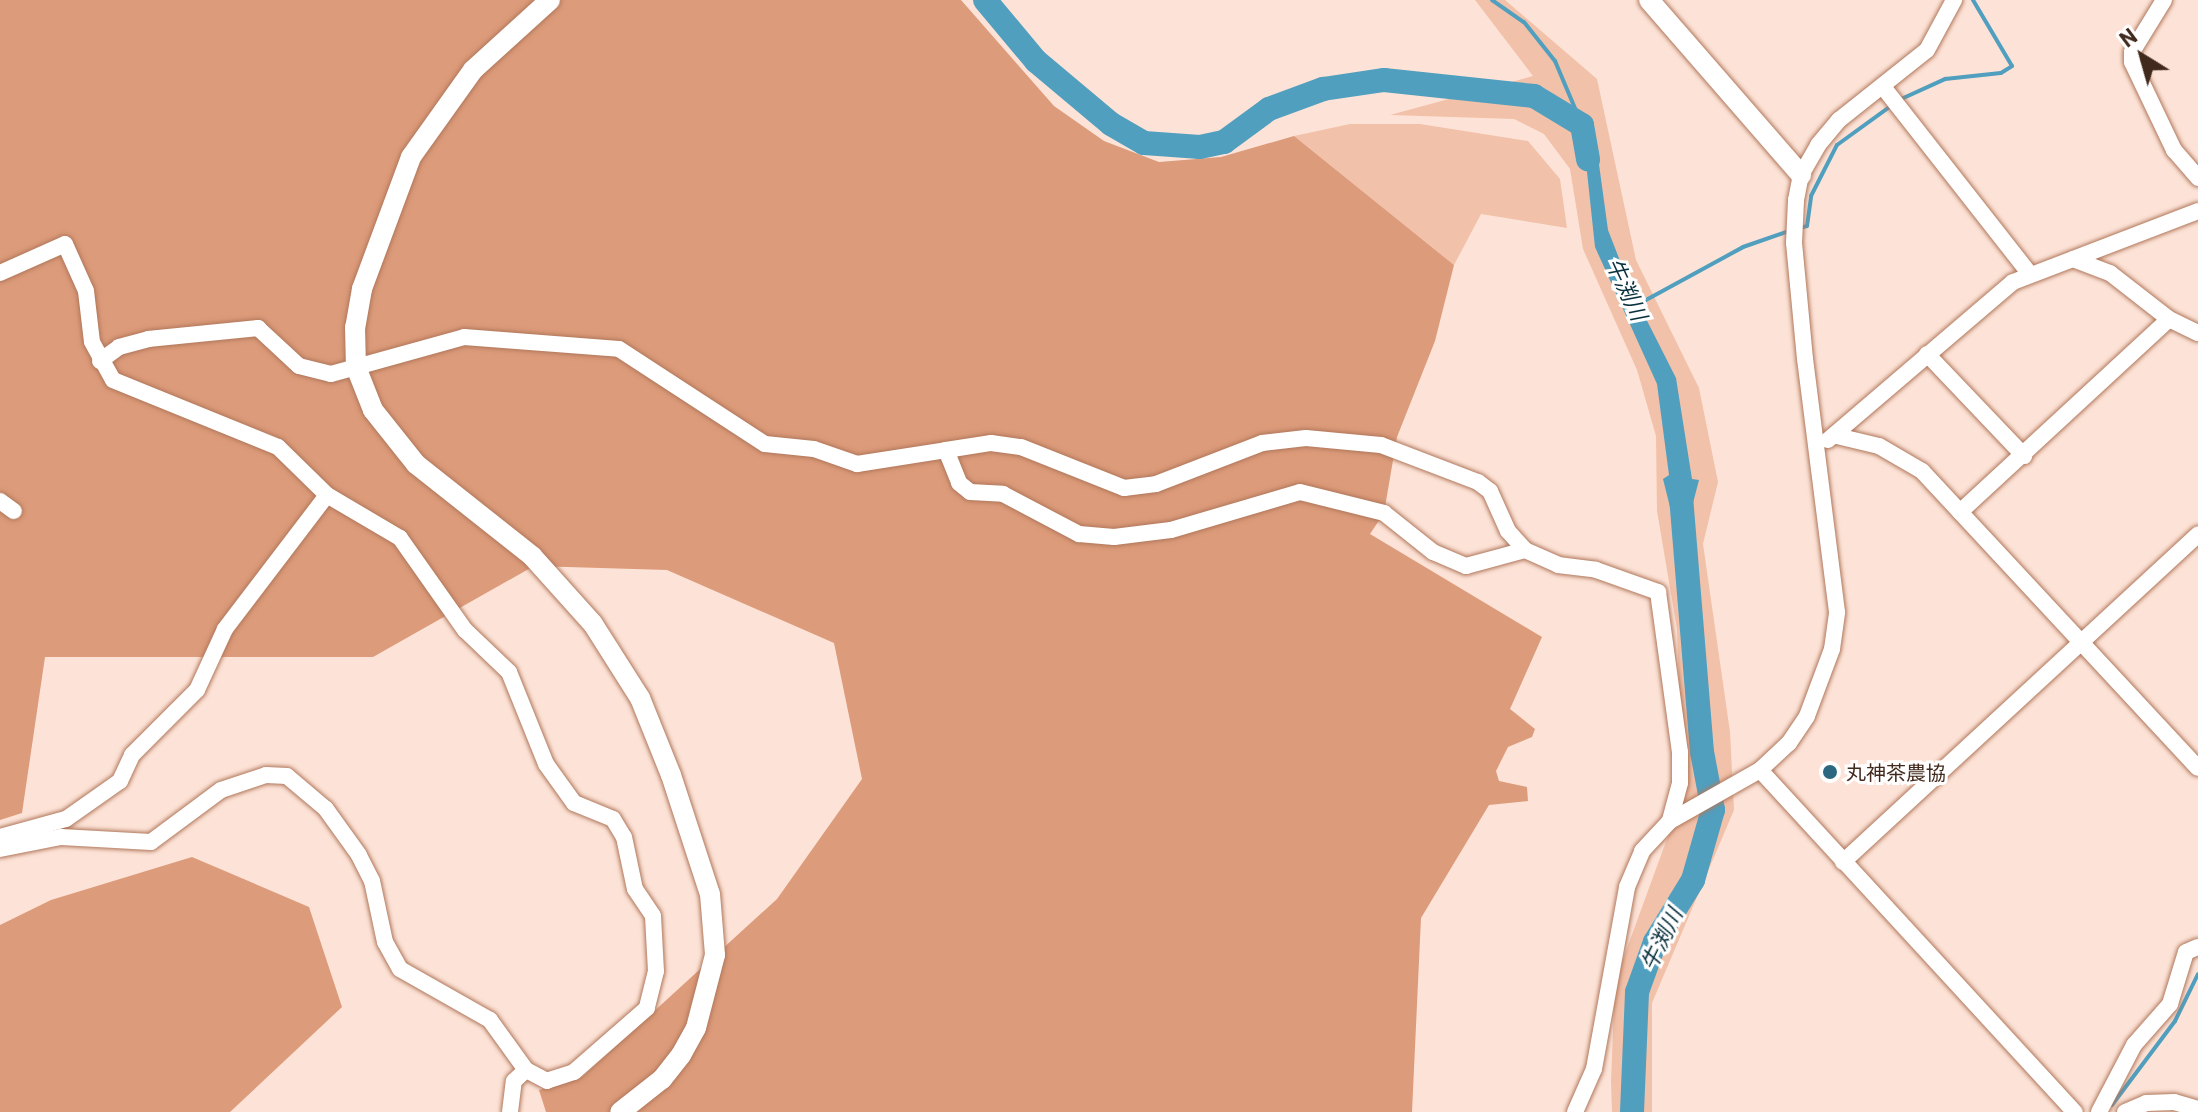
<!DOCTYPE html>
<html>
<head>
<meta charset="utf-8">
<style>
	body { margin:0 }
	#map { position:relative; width:2198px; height:1112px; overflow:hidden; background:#fde3d7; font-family:Barlow,"Noto Sans JP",sans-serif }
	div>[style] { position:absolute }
	.green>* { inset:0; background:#f2c1a9 }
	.forest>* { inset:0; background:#dc9b7a }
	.water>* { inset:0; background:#509fbf }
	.stream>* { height:4px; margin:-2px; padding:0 2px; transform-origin:2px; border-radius:2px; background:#509fbf }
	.river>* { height:24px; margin:-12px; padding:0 12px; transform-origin:12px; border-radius:12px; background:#509fbf }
	.roads { filter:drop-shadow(0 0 2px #b0775b) drop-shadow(0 0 2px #b0775b) }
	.minor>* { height:16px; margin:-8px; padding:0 8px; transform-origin:8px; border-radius:8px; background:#fff }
	.tertiary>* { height:20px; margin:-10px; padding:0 10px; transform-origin:10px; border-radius:10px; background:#fff }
	.dots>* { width:22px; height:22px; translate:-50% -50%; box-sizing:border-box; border:4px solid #fff; border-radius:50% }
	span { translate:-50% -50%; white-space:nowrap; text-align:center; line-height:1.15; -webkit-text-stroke:6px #fff; paint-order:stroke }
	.poi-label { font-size:20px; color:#41291d }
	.left { translate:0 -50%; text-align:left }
	.water-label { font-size:22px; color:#0c313f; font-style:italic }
	.north { position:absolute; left:2102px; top:16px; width:80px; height:80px; -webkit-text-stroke:6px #fff; paint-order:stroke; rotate:323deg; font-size:22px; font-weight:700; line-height:32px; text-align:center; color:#41291d }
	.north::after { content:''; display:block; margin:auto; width:28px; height:36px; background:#41291d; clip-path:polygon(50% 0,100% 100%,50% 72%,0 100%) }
</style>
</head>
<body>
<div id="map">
	<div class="green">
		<div style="clip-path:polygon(1475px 0,1505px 0,1597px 79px,1636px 260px,1699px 388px,1718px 482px,1703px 544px,1730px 732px,1734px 810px,1652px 1003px,1652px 1112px,1612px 1112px,1611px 1081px,1615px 981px,1683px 795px,1677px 629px,1657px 511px,1656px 436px,1637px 370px,1583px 249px,1570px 169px,1544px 134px,1514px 119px,1390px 115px,1533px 76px)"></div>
		<div style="clip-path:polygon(1350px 124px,1420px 124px,1528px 141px,1560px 179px,1567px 228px,1481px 214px,1454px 265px,1294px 136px)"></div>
	</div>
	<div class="forest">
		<div style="clip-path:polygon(0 0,961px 0,1054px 106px,1104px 141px,1159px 162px,1221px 157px,1294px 136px,1454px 265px,1435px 341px,1397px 437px,1384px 513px,1370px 534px,1542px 637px,1510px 709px,1535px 729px,1532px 737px,1508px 747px,1496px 771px,1499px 781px,1527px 787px,1528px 801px,1489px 805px,1421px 918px,1412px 1112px,546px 1112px,539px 1090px,582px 1077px,777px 899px,862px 779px,834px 643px,667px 570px,534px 566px,373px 657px,45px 657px,22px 813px,0 820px)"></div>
		<div style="clip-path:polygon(192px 857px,309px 907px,342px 1007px,230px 1112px,0 1112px,0 925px,51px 900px)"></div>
	</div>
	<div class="water">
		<div style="clip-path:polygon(1582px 125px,1598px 157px,1608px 230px,1631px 289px,1676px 378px,1692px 479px,1699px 480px,1687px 526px,1672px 515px,1663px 479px,1669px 475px,1657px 384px,1595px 247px)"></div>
	</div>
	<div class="stream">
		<div style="left:1492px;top:0;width:39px;rotate:35deg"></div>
		<div style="left:1524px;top:22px;width:50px;rotate:51.5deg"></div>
		<div style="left:1555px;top:61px;width:69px;rotate:67.1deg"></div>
		<div style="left:1899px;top:100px;width:51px;rotate:-24.5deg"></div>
		<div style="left:1945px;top:79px;width:56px;rotate:-6.1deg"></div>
		<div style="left:2001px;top:73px;width:13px;rotate:-32deg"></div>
		<div style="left:2012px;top:66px;width:77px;rotate:-120.6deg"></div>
		<div style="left:1800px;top:228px;width:7px;rotate:-16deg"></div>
		<div style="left:1807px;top:226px;width:30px;rotate:-82deg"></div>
		<div style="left:1811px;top:196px;width:57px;rotate:-63deg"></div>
		<div style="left:1837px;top:145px;width:68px;rotate:-36deg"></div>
		<div style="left:1635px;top:306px;width:123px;rotate:-28.6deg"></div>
		<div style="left:1743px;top:247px;width:52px;rotate:-19.1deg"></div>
		<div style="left:2112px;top:1105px;width:105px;rotate:-53.1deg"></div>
		<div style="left:2175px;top:1021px;width:52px;rotate:-63.9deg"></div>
	</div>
	<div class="river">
		<div style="left:985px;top:0;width:80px;rotate:50.1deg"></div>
		<div style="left:1036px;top:61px;width:98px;rotate:40deg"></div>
		<div style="left:1111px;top:124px;width:38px;rotate:30deg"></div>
		<div style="left:1144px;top:143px;width:56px;rotate:4.1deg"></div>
		<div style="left:1200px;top:147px;width:25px;rotate:-12deg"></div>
		<div style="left:1224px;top:142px;width:56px;rotate:-36.3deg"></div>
		<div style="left:1269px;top:109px;width:58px;rotate:-20.3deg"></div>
		<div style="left:1323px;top:89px;width:62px;rotate:-8.4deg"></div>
		<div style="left:1384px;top:80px;width:151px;rotate:6.1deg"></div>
		<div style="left:1534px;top:96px;width:56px;rotate:31.1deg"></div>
		<div style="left:1582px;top:125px;width:35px;rotate:80deg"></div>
		<div style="left:1632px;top:1112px;width:120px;rotate:-87.6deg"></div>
		<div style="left:1637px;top:992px;width:53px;rotate:-70.2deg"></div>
		<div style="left:1655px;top:942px;width:73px;rotate:-58.5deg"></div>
		<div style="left:1693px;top:880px;width:73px;rotate:-74.1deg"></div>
		<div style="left:1713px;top:810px;width:59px;rotate:-100.7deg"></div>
		<div style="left:1702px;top:752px;width:258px;rotate:-94.7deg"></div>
	</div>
	<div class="roads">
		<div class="minor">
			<div style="left:2164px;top:0;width:61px;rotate:121.6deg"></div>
			<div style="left:2132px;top:52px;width:10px;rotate:90deg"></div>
			<div style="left:2132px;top:62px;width:98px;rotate:64.5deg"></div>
			<div style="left:2174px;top:150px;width:37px;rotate:49deg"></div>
			<div style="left:1884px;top:88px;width:235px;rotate:51.9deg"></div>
			<div style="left:2073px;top:259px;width:40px;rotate:21deg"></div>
			<div style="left:2110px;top:273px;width:75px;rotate:37.9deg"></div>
			<div style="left:2169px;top:319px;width:32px;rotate:26deg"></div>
			<div style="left:0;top:273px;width:71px;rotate:-24deg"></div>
			<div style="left:65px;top:244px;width:51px;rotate:65.9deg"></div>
			<div style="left:86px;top:291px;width:51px;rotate:83.3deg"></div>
			<div style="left:92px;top:342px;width:43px;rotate:61.1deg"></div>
			<div style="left:113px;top:380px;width:178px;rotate:22.1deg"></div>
			<div style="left:278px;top:447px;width:69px;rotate:44.4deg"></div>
			<div style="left:327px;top:495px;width:85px;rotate:30.5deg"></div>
			<div style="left:400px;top:538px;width:113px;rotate:54.8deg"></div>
			<div style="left:465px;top:630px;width:61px;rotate:43.7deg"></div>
			<div style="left:509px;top:672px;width:99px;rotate:68.1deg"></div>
			<div style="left:546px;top:764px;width:48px;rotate:54.3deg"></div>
			<div style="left:574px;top:803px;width:42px;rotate:22.3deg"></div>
			<div style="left:613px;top:819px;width:21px;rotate:59deg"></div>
			<div style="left:624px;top:837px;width:53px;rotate:78.1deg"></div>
			<div style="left:635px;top:889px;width:32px;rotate:56deg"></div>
			<div style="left:653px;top:916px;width:55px;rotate:86.9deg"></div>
			<div style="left:656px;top:971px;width:38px;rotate:104deg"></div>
			<div style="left:647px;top:1008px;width:97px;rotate:138.8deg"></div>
			<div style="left:574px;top:1072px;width:28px;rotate:162deg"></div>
			<div style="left:547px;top:1081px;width:24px;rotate:-152deg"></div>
			<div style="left:526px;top:1070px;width:62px;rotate:-125.8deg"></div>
			<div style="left:490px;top:1020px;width:103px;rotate:-150.5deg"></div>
			<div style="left:400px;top:969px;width:31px;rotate:-119deg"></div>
			<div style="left:385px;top:942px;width:62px;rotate:-102deg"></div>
			<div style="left:372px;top:881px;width:29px;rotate:-117deg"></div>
			<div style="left:359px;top:855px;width:57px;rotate:-125.7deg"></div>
			<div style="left:326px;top:809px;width:51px;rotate:-139.8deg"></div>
			<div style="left:287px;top:776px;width:21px;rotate:-177deg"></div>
			<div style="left:266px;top:775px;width:47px;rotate:161.6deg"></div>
			<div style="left:221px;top:790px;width:87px;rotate:143.4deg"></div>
			<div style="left:151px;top:842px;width:90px;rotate:-176.8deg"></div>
			<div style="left:61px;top:837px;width:62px;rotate:168.9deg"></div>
			<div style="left:1927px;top:354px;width:141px;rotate:46.4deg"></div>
			<div style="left:100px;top:361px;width:24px;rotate:-36deg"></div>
			<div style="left:119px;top:347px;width:30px;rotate:-15deg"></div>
			<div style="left:148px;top:339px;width:111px;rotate:-5.7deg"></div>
			<div style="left:258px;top:328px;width:56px;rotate:42.8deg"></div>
			<div style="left:299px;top:366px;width:33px;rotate:14deg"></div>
			<div style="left:331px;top:374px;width:138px;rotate:-15.5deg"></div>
			<div style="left:464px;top:337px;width:155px;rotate:4.4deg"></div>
			<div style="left:619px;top:349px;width:174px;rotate:33.1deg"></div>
			<div style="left:765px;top:444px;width:49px;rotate:5.8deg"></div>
			<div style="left:814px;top:449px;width:46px;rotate:19.2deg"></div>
			<div style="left:857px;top:464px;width:90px;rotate:-8.9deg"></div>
			<div style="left:946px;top:450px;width:35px;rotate:68deg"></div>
			<div style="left:959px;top:483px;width:14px;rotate:39deg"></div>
			<div style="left:970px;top:492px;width:33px;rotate:3deg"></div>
			<div style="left:1003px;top:494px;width:86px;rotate:27.8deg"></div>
			<div style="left:1079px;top:534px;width:35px;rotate:5deg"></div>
			<div style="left:1114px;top:537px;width:57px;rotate:-7deg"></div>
			<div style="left:1171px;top:530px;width:134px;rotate:-16.4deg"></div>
			<div style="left:1300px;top:492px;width:87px;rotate:14deg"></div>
			<div style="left:1384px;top:513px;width:63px;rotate:38.5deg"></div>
			<div style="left:1433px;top:552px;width:36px;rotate:23deg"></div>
			<div style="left:1466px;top:566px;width:61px;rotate:-15.2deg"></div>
			<div style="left:1525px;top:550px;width:36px;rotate:24deg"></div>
			<div style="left:1558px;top:565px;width:38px;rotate:7deg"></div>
			<div style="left:1596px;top:570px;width:66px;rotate:19.5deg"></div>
			<div style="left:1658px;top:592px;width:162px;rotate:82.2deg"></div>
			<div style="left:1680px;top:752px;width:31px;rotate:90deg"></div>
			<div style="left:1680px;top:783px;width:39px;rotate:105deg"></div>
			<div style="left:1837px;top:436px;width:43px;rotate:13.4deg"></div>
			<div style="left:1879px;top:446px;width:50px;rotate:30.2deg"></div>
			<div style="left:1922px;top:471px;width:405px;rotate:47.1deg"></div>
			<div style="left:1828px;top:440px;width:243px;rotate:-40.5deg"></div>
			<div style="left:2013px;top:282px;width:198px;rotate:-21deg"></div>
			<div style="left:946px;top:450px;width:46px;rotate:-8.8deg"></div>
			<div style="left:991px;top:443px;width:30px;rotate:8deg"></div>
			<div style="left:1021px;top:447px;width:111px;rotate:21.7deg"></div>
			<div style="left:1124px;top:488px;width:32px;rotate:-7deg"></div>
			<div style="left:1156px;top:484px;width:114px;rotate:-21.1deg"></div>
			<div style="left:1262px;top:443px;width:44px;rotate:-6.5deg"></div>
			<div style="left:1306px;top:438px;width:75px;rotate:5.3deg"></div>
			<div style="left:1381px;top:445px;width:104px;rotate:20.9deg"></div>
			<div style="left:1478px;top:482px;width:15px;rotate:37deg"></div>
			<div style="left:1490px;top:491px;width:44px;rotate:65.8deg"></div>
			<div style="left:1508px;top:531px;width:25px;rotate:48deg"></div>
			<div style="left:0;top:501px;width:17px;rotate:36deg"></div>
			<div style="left:1960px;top:512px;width:284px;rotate:-42.7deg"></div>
			<div style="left:1760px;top:770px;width:465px;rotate:47.4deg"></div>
			<div style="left:0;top:837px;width:68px;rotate:-15.3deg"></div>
			<div style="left:66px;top:819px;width:66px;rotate:-35.1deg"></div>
			<div style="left:120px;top:781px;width:29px;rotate:-65deg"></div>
			<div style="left:132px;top:755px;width:92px;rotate:-45deg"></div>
			<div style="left:197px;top:690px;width:67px;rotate:-65.3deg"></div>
			<div style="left:225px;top:629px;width:168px;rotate:-52.7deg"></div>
			<div style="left:1843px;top:862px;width:483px;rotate:-42.7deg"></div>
			<div style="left:510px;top:1112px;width:31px;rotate:-83deg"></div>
			<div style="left:514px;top:1081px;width:16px;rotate:-43deg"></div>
			<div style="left:1575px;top:1112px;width:47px;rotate:-66.2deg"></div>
			<div style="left:1594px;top:1069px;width:185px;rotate:-79.7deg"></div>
			<div style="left:1627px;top:887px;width:39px;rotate:-67deg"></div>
			<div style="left:1642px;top:851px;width:41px;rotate:-47deg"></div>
			<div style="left:1670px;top:821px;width:103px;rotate:-29.5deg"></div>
			<div style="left:1760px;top:770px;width:40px;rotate:-43deg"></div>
			<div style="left:1789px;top:743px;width:32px;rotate:-56deg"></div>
			<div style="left:1807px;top:716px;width:72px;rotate:-69.5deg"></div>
			<div style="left:1832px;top:649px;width:37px;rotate:-82deg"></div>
			<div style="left:1837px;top:612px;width:255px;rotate:-97.2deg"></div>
			<div style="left:1805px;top:359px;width:117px;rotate:-95.4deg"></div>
			<div style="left:1794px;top:243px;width:43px;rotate:-87.3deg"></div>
			<div style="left:1796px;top:200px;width:25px;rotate:-79deg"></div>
			<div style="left:1801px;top:175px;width:34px;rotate:-60deg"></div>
			<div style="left:1818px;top:145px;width:33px;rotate:-50deg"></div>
			<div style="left:1839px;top:120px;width:112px;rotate:-38.5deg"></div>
			<div style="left:1927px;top:50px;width:57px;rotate:-61.6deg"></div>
			<div style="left:2099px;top:1112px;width:76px;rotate:-62.4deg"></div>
			<div style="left:2134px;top:1045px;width:55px;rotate:-48.7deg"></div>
			<div style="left:2170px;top:1004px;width:54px;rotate:-72.9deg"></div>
			<div style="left:2186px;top:952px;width:13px;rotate:-23deg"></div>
			<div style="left:2125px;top:1112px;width:23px;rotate:-23deg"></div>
			<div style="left:2146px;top:1103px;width:28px;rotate:-2deg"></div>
			<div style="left:2174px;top:1102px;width:25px;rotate:16deg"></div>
		</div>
		<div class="tertiary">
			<div style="left:550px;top:0;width:104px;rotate:137.7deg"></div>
			<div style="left:473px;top:70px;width:107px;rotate:125.5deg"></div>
			<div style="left:411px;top:157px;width:141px;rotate:110.4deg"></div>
			<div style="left:362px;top:289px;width:39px;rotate:100deg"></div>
			<div style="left:355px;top:327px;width:40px;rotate:88.6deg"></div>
			<div style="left:356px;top:367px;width:46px;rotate:68.4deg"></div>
			<div style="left:373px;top:410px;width:69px;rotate:51.5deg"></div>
			<div style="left:416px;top:464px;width:148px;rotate:38.4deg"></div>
			<div style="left:532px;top:556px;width:91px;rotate:48.1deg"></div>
			<div style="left:593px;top:624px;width:88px;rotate:57.6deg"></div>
			<div style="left:640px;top:698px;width:83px;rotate:68.1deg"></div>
			<div style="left:671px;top:775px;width:125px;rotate:71.9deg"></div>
			<div style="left:710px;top:894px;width:61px;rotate:85.3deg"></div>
			<div style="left:715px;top:955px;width:75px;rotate:104.6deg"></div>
			<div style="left:696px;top:1028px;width:31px;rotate:119deg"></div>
			<div style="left:681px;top:1055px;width:31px;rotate:128deg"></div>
			<div style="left:662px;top:1079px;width:53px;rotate:141.8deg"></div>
			<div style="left:1649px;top:0;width:232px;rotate:49deg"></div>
		</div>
	</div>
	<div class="dots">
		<div style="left:1830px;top:772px;background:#2b677e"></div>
	</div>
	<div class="poi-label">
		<span class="left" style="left:1846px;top:772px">丸神茶農協</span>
	</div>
	<div class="water-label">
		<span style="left:1627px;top:289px;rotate:65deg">牛渕川</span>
		<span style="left:1661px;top:939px;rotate:-64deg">牛渕川</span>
	</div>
	<div class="north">N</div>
</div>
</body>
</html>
